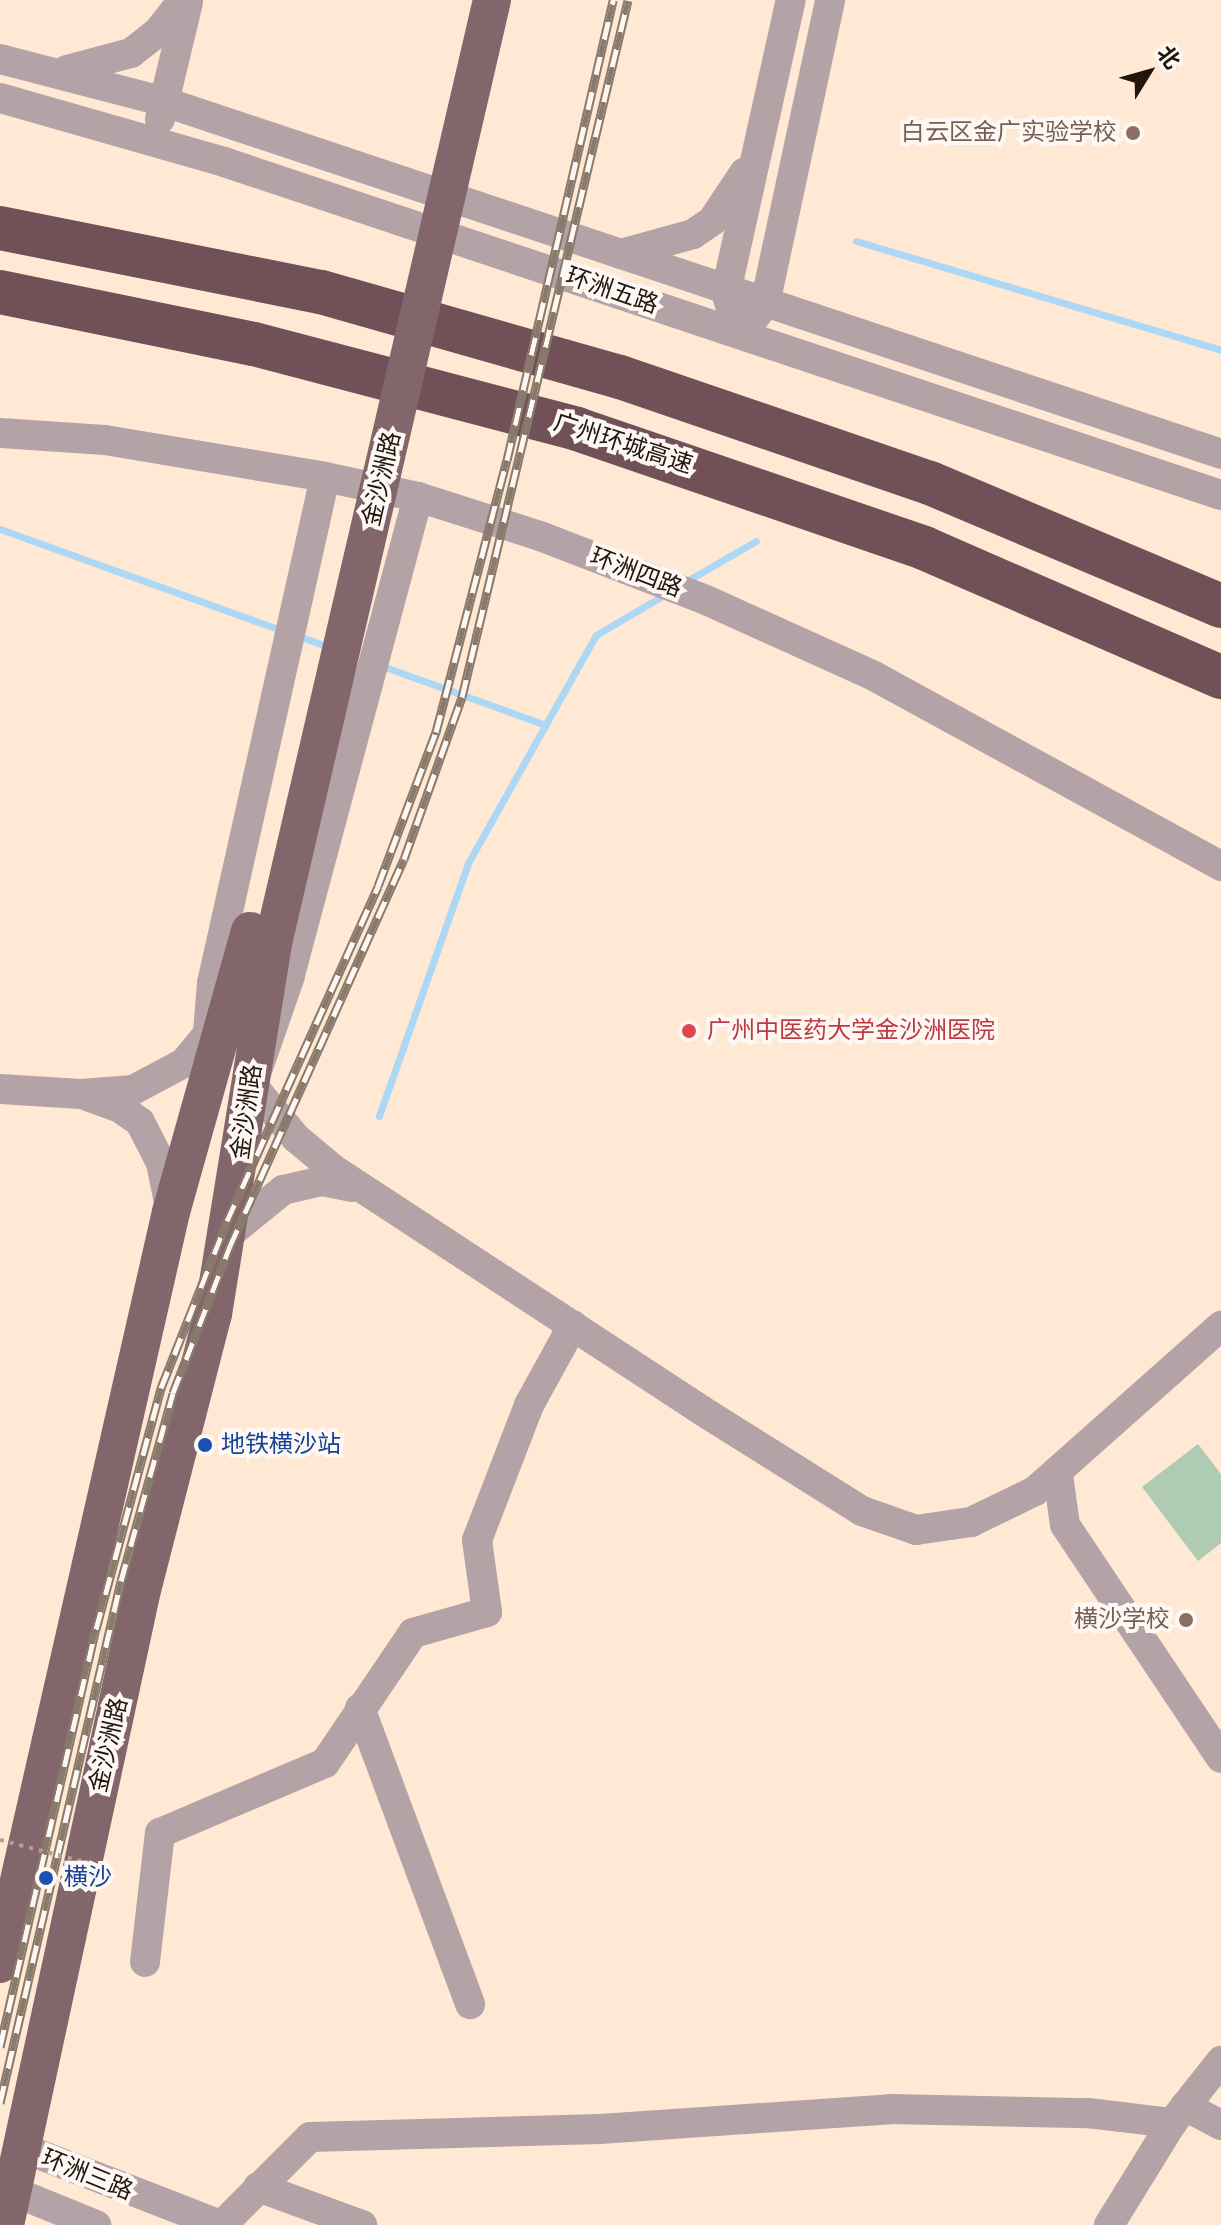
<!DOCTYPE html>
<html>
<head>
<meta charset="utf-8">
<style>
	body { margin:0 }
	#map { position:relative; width:1221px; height:2225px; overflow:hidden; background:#ffe8d4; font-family:"Roboto Serif","Noto Sans SC",serif }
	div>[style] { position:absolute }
	.green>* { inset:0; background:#b0cbb4 }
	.stream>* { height:7px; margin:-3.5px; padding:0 3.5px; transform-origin:3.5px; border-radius:3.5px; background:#add8f5 }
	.minor>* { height:30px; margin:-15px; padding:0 15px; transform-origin:15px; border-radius:15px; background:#b4a3a6 }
	.major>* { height:38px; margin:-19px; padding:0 19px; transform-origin:19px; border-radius:19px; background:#83666c }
	.highway>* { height:44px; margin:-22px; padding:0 22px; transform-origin:22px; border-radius:22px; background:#715058 }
	.rail>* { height:9px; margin-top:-4.5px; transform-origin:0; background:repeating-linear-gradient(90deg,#fef8f4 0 18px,#8a7a6b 0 36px); box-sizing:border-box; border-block:2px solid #8a7a6b }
	.path-bridge>* { height:4px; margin-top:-2px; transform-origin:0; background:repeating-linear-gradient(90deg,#b19f8f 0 4px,transparent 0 10px) }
	.major-bridge>* { height:38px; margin:-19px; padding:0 19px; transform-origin:19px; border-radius:19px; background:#83666c }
	.dots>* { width:22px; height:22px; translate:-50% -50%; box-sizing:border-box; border:4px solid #fef8f4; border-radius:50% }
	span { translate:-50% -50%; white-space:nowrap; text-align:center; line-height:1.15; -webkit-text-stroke:8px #fef8f4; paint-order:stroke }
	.education-label { font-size:24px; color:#785e54 }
	.right { translate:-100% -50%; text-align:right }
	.street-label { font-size:24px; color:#20160d }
	.health-label { font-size:24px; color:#be3a42 }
	.left { translate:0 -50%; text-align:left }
	.transit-label { font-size:24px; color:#164399 }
	.north { position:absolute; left:1109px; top:32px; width:80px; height:80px; -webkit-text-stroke:6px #fef8f4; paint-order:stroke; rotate:53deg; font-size:22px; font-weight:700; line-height:32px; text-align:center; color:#20160d }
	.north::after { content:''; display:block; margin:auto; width:28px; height:36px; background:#20160d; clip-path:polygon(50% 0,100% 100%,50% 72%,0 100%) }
</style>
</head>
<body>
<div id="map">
	<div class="green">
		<div style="clip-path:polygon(1198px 1444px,1221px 1474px,1221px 1543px,1198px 1561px,1142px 1487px)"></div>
	</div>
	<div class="stream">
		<div style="left:856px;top:241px;width:381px;rotate:16.6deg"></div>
		<div style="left:0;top:529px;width:302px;rotate:19.8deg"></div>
		<div style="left:685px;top:582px;width:82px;rotate:-30deg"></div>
		<div style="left:296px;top:635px;width:35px;rotate:20deg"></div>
		<div style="left:382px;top:666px;width:174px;rotate:19.8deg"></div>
		<div style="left:379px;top:1116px;width:268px;rotate:-70.6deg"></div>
		<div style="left:468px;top:863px;width:261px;rotate:-60.7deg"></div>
		<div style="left:596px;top:635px;width:79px;rotate:-30.5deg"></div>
	</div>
	<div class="minor">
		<div style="left:0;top:59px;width:171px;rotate:14.6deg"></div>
		<div style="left:165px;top:102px;width:1113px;rotate:18.43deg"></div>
		<div style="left:67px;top:70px;width:66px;rotate:-14.9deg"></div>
		<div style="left:131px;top:53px;width:33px;rotate:-38deg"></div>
		<div style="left:157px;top:33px;width:42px;rotate:-51.8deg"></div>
		<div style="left:0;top:98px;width:233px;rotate:15.9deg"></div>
		<div style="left:224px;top:162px;width:1051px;rotate:18.47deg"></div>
		<div style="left:160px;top:119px;width:120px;rotate:-76.5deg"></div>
		<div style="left:621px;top:254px;width:75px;rotate:-15.5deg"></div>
		<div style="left:693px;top:234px;width:23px;rotate:-34deg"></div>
		<div style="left:712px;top:221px;width:58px;rotate:-56.3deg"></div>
		<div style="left:732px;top:311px;width:20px;rotate:-108deg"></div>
		<div style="left:726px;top:292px;width:299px;rotate:-77.5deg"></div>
		<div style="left:754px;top:318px;width:18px;rotate:-52deg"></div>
		<div style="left:765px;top:304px;width:311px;rotate:-77.9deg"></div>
		<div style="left:0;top:433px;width:105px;rotate:3.8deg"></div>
		<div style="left:105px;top:440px;width:223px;rotate:9.5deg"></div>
		<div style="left:325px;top:477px;width:95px;rotate:12.1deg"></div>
		<div style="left:418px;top:497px;width:128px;rotate:17.7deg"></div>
		<div style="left:540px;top:536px;width:178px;rotate:21.1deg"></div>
		<div style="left:706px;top:600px;width:184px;rotate:24.3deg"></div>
		<div style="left:874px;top:676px;width:396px;rotate:28.7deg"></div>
		<div style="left:418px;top:497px;width:496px;rotate:105deg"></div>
		<div style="left:290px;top:976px;width:115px;rotate:109.2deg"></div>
		<div style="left:252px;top:1085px;width:69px;rotate:50.3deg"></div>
		<div style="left:296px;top:1138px;width:48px;rotate:40deg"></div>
		<div style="left:333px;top:1169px;width:449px;rotate:33.2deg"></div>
		<div style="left:709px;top:1415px;width:181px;rotate:32.1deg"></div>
		<div style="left:862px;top:1511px;width:57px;rotate:19.4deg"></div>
		<div style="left:916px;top:1530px;width:56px;rotate:-8.3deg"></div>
		<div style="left:971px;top:1522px;width:71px;rotate:-25.8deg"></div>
		<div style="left:1035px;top:1491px;width:249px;rotate:-41.6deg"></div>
		<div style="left:207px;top:1044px;width:61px;rotate:-85.3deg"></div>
		<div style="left:212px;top:983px;width:518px;rotate:-77.41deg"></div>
		<div style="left:0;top:1089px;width:81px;rotate:3.5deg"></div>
		<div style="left:81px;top:1094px;width:52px;rotate:-4.4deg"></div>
		<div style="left:133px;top:1090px;width:58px;rotate:-27.9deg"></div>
		<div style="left:184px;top:1063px;width:50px;rotate:-50.6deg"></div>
		<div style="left:87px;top:1096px;width:35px;rotate:20deg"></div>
		<div style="left:120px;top:1108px;width:24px;rotate:35deg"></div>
		<div style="left:140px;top:1122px;width:46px;rotate:62.9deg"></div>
		<div style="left:161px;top:1163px;width:50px;rotate:78.5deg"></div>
		<div style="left:228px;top:1235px;width:71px;rotate:-39.3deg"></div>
		<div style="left:283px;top:1190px;width:40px;rotate:-13deg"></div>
		<div style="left:322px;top:1181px;width:31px;rotate:11deg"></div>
		<div style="left:1058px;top:1475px;width:50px;rotate:82deg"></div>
		<div style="left:1065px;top:1525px;width:280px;rotate:56.2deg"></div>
		<div style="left:360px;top:1708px;width:316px;rotate:69.6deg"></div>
		<div style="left:145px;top:1962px;width:130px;rotate:-83.4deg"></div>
		<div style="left:160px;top:1833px;width:179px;rotate:-23deg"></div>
		<div style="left:325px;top:1763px;width:157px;rotate:-55.9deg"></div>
		<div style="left:413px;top:1633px;width:77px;rotate:-15.8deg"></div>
		<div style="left:487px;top:1612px;width:73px;rotate:-97.9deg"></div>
		<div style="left:477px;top:1540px;width:145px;rotate:-68.9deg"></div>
		<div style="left:529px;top:1405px;width:91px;rotate:-61.2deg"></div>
		<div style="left:1185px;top:2106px;width:41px;rotate:27.8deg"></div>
		<div style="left:20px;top:2147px;width:215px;rotate:21.3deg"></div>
		<div style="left:258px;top:2187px;width:111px;rotate:20.1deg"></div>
		<div style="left:12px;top:2191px;width:91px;rotate:22deg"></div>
		<div style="left:222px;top:2225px;width:124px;rotate:-45deg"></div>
		<div style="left:310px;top:2137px;width:290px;rotate:-1.6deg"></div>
		<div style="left:600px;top:2129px;width:291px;rotate:-3.9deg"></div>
		<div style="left:890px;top:2109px;width:198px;rotate:1.2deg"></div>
		<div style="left:1088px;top:2113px;width:85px;rotate:6.8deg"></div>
		<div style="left:1109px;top:2225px;width:120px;rotate:-58.3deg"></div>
		<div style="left:1172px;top:2123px;width:79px;rotate:-51.7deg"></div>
	</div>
	<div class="major">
		<div style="left:0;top:1964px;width:771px;rotate:-77.19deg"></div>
		<div style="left:171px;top:1212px;width:292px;rotate:-74.3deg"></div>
		<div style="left:5px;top:2225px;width:650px;rotate:-77.83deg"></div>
		<div style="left:142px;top:1590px;width:285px;rotate:-75.6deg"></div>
		<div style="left:213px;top:1314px;width:380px;rotate:-80.8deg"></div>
	</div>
	<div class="highway">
		<div style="left:0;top:228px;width:327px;rotate:11.3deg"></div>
		<div style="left:321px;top:292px;width:311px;rotate:15.9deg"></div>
		<div style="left:620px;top:377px;width:328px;rotate:18.9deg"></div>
		<div style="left:930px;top:483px;width:316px;rotate:22.9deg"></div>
		<div style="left:0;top:292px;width:259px;rotate:11.6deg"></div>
		<div style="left:254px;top:344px;width:334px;rotate:14.7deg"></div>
		<div style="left:577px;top:429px;width:367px;rotate:18.9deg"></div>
		<div style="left:924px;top:548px;width:324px;rotate:23.5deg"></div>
	</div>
	<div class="rail">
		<div style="left:0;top:2047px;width:429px;rotate:-77.1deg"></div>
		<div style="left:96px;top:1629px;width:250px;rotate:-74.9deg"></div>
		<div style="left:161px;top:1388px;width:180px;rotate:-68.4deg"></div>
		<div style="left:227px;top:1221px;width:367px;rotate:-65.7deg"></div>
		<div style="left:378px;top:886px;width:165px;rotate:-69.4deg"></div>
		<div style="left:436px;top:732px;width:281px;rotate:-75.4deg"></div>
		<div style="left:507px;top:460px;width:472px;rotate:-77deg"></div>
		<div style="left:0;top:2103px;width:536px;rotate:-76.95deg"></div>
		<div style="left:121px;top:1581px;width:195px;rotate:-74.5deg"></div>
		<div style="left:173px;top:1393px;width:158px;rotate:-68.8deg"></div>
		<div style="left:230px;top:1246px;width:424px;rotate:-65.8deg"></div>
		<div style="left:404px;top:859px;width:172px;rotate:-70.3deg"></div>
		<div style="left:462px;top:697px;width:716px;rotate:-76.6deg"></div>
	</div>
	<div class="path-bridge">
		<div style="left:0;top:1840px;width:107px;rotate:14.6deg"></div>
	</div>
	<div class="major-bridge">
		<div style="left:274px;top:939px;width:964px;rotate:-76.93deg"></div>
	</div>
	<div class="dots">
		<div style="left:1133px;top:133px;background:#8d6e63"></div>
		<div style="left:689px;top:1031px;background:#e0444e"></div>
		<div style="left:205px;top:1445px;background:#1a4fb4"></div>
		<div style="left:1186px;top:1620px;background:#8d6e63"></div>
		<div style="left:46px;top:1878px;background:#1a4fb4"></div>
	</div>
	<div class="education-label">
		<span class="right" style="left:1117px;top:133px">白云区金广实验学校</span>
		<span class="right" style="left:1170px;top:1620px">横沙学校</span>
	</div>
	<div class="street-label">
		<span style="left:612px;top:291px;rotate:19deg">环洲五路</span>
		<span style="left:623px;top:444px;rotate:18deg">广州环城高速</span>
		<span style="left:382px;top:479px;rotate:-77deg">金沙洲路</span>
		<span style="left:636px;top:573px;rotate:21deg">环洲四路</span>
		<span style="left:247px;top:1112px;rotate:-82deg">金沙洲路</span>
		<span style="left:109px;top:1745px;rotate:-77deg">金沙洲路</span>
		<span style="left:87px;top:2175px;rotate:22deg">环洲三路</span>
	</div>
	<div class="health-label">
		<span class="left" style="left:707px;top:1031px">广州中医药大学金沙洲医院</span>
	</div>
	<div class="transit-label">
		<span class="left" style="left:221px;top:1445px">地铁横沙站</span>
		<span class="left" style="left:64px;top:1878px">横沙</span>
	</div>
	<div class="north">北</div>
</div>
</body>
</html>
